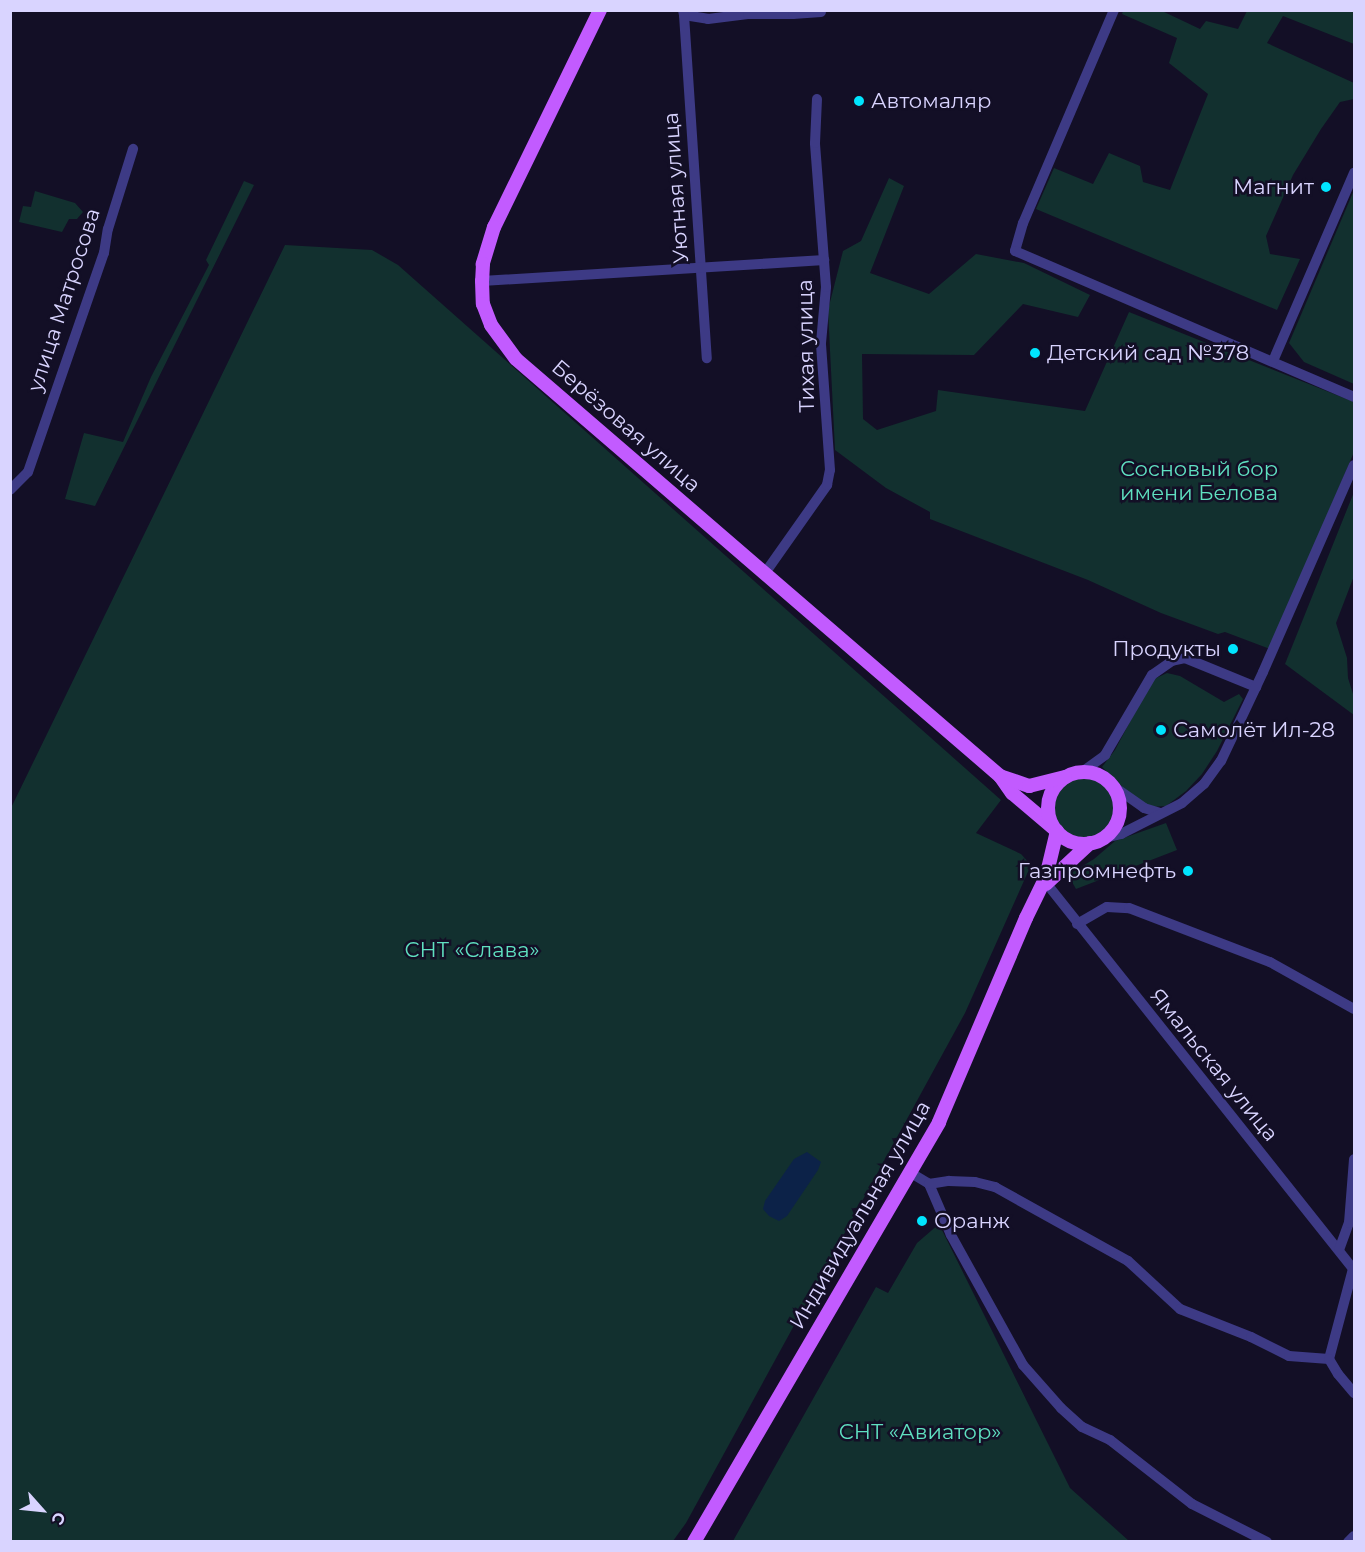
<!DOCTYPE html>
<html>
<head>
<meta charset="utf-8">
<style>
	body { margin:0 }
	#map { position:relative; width:1365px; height:1552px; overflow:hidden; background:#130f26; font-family:Montserrat,sans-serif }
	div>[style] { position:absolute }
	.green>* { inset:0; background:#12302f }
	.round { border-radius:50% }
	.water>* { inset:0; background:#0c2248 }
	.minor>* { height:10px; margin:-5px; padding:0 5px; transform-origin:5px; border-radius:5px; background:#3d3a85 }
	.major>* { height:14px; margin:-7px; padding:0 7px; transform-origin:7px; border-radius:7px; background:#c25bff }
	.major>.ring { margin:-7px; padding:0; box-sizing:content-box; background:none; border:14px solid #c25bff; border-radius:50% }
	.dots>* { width:16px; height:16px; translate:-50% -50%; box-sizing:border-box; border:3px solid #130f26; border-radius:50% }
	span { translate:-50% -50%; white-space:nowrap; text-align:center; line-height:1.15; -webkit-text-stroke:5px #130f26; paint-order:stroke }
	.poi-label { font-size:21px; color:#d9d4ff }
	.left { translate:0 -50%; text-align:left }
	.right { translate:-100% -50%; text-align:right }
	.street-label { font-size:21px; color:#d9d4ff }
	.park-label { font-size:21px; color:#5fe0c0 }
	.frame { position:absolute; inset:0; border:12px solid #d9d4ff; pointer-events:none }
	.north { position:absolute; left:12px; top:1480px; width:60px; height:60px; -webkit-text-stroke:4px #130f26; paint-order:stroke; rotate:117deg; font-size:16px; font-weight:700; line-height:24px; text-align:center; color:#d9d4ff }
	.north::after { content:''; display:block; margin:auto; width:21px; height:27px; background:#d9d4ff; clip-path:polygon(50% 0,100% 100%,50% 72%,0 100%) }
</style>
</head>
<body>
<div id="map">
	<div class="green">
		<div style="clip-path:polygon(1123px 11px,1162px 11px,1200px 29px,1206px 21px,1238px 29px,1247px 11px,1354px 11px,1354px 44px,1283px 16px,1267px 43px,1354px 83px,1354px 99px,1340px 102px,1321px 129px,1293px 175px,1266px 236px,1270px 254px,1300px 259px,1277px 310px,1036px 209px,1054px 168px,1093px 184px,1109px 153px,1140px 166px,1143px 182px,1170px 190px,1208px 94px,1169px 63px,1177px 38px,1122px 14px)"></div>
		<div style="clip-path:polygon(889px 178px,904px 186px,870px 273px,929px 294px,976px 254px,1024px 263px,1090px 295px,1078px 317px,1023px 304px,974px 355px,862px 354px,863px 419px,877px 430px,936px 411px,938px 390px,1085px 411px,1129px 312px,1354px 402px,1354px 452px,1270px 649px,1225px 632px,1218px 634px,1161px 613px,1088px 580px,930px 519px,930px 512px,886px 488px,835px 450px,828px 310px,843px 251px,861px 241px)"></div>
		<div style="clip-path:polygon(244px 181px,254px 185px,95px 506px,65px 499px,84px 433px,123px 442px,151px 377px,209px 265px,206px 260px)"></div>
		<div style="clip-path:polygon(1354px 190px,1354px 384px,1304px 362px,1289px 343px)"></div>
		<div style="clip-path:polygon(35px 191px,75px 203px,83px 212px,77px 219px,69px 219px,62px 232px,19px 222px,23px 206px,31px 207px)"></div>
		<div style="clip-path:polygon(285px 245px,372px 250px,398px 265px,1001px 800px,976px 833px,1021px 854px,1031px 865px,965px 1013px,686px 1523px,673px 1541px,11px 1541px,10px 810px)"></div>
		<div style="clip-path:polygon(1354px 492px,1354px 576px,1336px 623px,1347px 658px,1348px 678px,1354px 697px,1354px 715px,1285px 664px)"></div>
		<div style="clip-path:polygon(1167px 673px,1180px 676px,1224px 702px,1239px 694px,1243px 699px,1217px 751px,1202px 774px,1186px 791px,1166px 806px,1151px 807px,1134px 798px,1102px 767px,1115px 750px,1152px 680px)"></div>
		<div class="round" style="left:1054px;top:778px;width:60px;height:60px"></div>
		<div style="clip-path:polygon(1166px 823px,1177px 850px,1076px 889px,1068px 875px,1094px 859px,1115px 841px)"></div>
		<div style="clip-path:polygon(939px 1224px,1070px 1488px,1129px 1541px,733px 1541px,876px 1287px,888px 1293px,917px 1243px)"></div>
	</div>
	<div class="water">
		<div style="clip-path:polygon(807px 1152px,821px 1162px,818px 1170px,787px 1216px,779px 1221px,769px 1216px,763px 1209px,765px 1201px,794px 1159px)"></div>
	</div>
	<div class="minor">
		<div style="left:683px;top:10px;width:5px;rotate:79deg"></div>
		<div style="left:684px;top:15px;width:24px;rotate:9deg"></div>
		<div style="left:708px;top:19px;width:40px;rotate:-7.1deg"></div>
		<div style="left:748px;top:14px;width:45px"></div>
		<div style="left:793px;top:14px;width:28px;rotate:-4deg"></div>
		<div style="left:1114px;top:10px;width:232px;rotate:113.1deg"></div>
		<div style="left:1023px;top:223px;width:29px;rotate:106deg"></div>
		<div style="left:1015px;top:251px;width:369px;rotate:23.3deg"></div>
		<div style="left:684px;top:15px;width:344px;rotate:86.2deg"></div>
		<div style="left:482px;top:281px;width:343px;rotate:-3.5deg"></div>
		<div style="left:1273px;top:361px;width:205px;rotate:-66.7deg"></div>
		<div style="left:10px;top:490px;width:25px;rotate:-45deg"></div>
		<div style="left:28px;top:472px;width:232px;rotate:-70.9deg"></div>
		<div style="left:104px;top:253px;width:24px;rotate:-81deg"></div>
		<div style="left:108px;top:229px;width:84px;rotate:-72.6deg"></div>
		<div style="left:765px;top:573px;width:108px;rotate:-54.8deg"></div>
		<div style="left:827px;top:485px;width:15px;rotate:-79deg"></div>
		<div style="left:830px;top:470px;width:127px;rotate:-94.1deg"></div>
		<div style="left:821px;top:343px;width:56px;rotate:-84.9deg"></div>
		<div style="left:826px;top:287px;width:144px;rotate:-94.4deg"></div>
		<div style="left:815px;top:143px;width:44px;rotate:-87.4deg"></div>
		<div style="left:1082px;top:772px;width:29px;rotate:-36deg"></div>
		<div style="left:1105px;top:755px;width:93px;rotate:-59.6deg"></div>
		<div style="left:1152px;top:675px;width:24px;rotate:-35deg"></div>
		<div style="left:1172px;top:661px;width:13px;rotate:-13deg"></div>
		<div style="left:1185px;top:658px;width:77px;rotate:22.2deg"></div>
		<div style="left:1113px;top:786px;width:38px;rotate:35deg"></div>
		<div style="left:1144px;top:808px;width:17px;rotate:17deg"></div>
		<div style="left:1101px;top:839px;width:21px;rotate:-14deg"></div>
		<div style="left:1121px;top:834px;width:68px;rotate:-26.9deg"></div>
		<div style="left:1182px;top:803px;width:29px;rotate:-41deg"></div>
		<div style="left:1204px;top:784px;width:29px;rotate:-54deg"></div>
		<div style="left:1221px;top:761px;width:98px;rotate:-64.7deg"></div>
		<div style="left:1263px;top:672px;width:226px;rotate:-66.3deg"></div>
		<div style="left:1047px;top:884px;width:493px;rotate:51.5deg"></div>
		<div style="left:1077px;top:924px;width:34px;rotate:-30deg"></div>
		<div style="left:1107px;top:907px;width:22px;rotate:3deg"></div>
		<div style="left:1129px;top:908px;width:151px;rotate:21deg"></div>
		<div style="left:1270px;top:962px;width:96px;rotate:29.2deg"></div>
		<div style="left:911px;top:1173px;width:21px;rotate:31deg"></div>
		<div style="left:1339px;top:1250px;width:29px;rotate:-70deg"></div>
		<div style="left:1349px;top:1223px;width:64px;rotate:-85.5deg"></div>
		<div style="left:1329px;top:1359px;width:93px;rotate:-75.1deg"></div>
		<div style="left:1267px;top:1542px;width:84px;rotate:-153.1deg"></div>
		<div style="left:1192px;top:1504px;width:104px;rotate:-142deg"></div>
		<div style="left:1110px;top:1440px;width:31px;rotate:-155deg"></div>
		<div style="left:1082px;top:1427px;width:28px;rotate:-138deg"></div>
		<div style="left:1061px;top:1408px;width:57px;rotate:-131.5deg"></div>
		<div style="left:1023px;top:1365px;width:149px;rotate:-119deg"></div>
		<div style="left:951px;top:1235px;width:56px;rotate:-113.3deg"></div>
		<div style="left:929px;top:1184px;width:20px;rotate:-9deg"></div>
		<div style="left:949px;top:1181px;width:26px;rotate:2deg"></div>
		<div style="left:975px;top:1182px;width:21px;rotate:14deg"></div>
		<div style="left:995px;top:1187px;width:152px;rotate:29.1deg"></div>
		<div style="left:1128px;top:1261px;width:71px;rotate:42.7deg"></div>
		<div style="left:1180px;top:1309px;width:76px;rotate:21.5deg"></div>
		<div style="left:1251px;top:1337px;width:42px;rotate:26.6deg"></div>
		<div style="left:1289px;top:1356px;width:40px;rotate:4.3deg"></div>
		<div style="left:1329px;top:1359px;width:17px;rotate:59deg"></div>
		<div style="left:1338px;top:1374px;width:25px;rotate:50deg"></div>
		<div style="left:1348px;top:1542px;width:8px;rotate:-45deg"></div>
	</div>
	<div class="major">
		<div style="left:600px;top:10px;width:242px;rotate:116deg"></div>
		<div style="left:494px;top:227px;width:39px;rotate:107deg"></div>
		<div style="left:483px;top:264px;width:17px;rotate:93deg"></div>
		<div style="left:482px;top:281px;width:23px;rotate:88deg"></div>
		<div style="left:483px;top:304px;width:22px;rotate:69deg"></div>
		<div style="left:491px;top:325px;width:42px;rotate:53.7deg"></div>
		<div style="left:516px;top:359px;width:639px;rotate:40.75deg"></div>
		<div style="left:1000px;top:776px;width:21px;rotate:55deg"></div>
		<div style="left:1012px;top:793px;width:59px;rotate:40.2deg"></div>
		<div class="ring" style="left:1048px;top:772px;width:58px;height:58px"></div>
		<div style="left:1000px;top:776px;width:31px;rotate:19deg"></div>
		<div style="left:1029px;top:786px;width:37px;rotate:-14deg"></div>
		<div style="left:1046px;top:884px;width:60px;rotate:-43deg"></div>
		<div style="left:694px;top:1542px;width:486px;rotate:-59.7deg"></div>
		<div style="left:939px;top:1122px;width:222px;rotate:-66.9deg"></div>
		<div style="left:1026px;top:918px;width:46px;rotate:-64deg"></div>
		<div style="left:1046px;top:877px;width:47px;rotate:-76.6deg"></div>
	</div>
	<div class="dots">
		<div style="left:859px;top:101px;background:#00e5ff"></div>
		<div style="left:1326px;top:187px;background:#00e5ff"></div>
		<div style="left:1035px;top:353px;background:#00e5ff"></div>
		<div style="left:1233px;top:649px;background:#00e5ff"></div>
		<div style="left:1161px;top:730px;background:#00e5ff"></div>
		<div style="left:1188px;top:871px;background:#00e5ff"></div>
		<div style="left:922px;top:1221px;background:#00e5ff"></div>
	</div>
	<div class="poi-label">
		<span class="left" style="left:871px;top:101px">Автомаляр</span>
		<span class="right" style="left:1314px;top:187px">Магнит</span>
		<span class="left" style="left:1047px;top:353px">Детский сад №378</span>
		<span class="right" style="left:1221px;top:649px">Продукты</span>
		<span class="left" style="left:1173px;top:730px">Самолёт Ил-28</span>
		<span class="right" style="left:1176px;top:871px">Газпромнефть</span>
		<span class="left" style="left:934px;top:1221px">Оранж</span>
	</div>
	<div class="street-label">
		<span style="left:676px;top:188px;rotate:-94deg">Уютная улица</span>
		<span style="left:64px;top:300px;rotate:-72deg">улица Матросова</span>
		<span style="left:806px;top:346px;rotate:-91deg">Тихая улица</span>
		<span style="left:626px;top:426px;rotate:41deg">Берёзовая улица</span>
		<span style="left:1214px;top:1065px;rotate:51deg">Ямальская улица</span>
		<span style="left:860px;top:1215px;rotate:-60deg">Индивидуальная улица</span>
	</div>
	<div class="park-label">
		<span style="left:1199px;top:481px">Сосновый бор<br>имени Белова</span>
		<span style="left:472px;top:950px">СНТ «Слава»</span>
		<span style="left:920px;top:1432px">СНТ «Авиатор»</span>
	</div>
	<div class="frame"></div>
	<div class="north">С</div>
</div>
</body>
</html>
